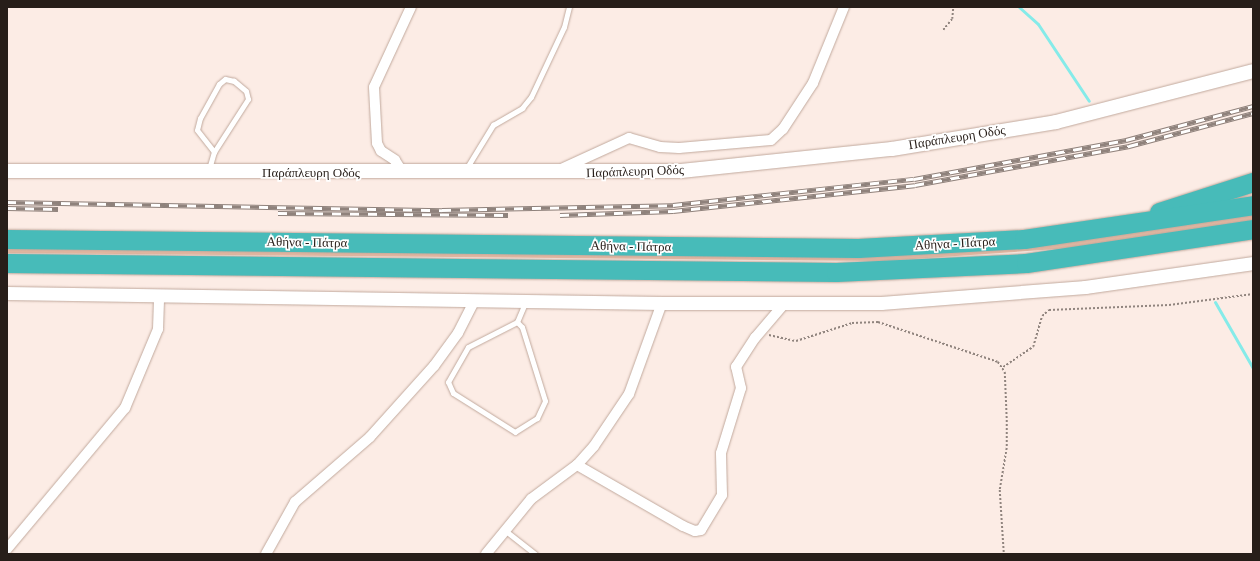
<!DOCTYPE html>
<html>
<head>
<meta charset="utf-8">
<style>
	body { margin:0 }
	#map { position:relative; width:1260px; height:561px; overflow:hidden; background:#fcece5; font-family:"Times New Roman",serif }
	div>[style] { position:absolute }
	.green>* { inset:0; background:#e4b7a0 }
	.stream>* { height:3px; margin:-1.5px; padding:0 1.5px; transform-origin:1.5px; border-radius:1.5px; background:#85ebe9 }
	.path>* { height:1.5px; margin-top:-0.75px; transform-origin:0; background:repeating-linear-gradient(90deg,#90847e 0 2px,transparent 0 4px) }
	.roads { filter:drop-shadow(0 0 1px #c1a99d) drop-shadow(0 0 1px #c1a99d) }
	.service>* { height:5px; margin:-2.5px; padding:0 2.5px; transform-origin:2.5px; border-radius:2.5px; background:#fff }
	.minor>* { height:10px; margin:-5px; padding:0 5px; transform-origin:5px; border-radius:5px; background:#fff }
	.tertiary>* { height:13px; margin:-6.5px; padding:0 6.5px; transform-origin:6.5px; border-radius:6.5px; background:#fff }
	.secondary>* { height:14px; margin:-7px; padding:0 7px; transform-origin:7px; border-radius:7px; background:#fff }
	.motorway>* { height:19px; margin:-9.5px; padding:0 9.5px; transform-origin:9.5px; border-radius:9.5px; background:#47bbb9 }
	.rail>* { height:4.5px; margin-top:-2.25px; transform-origin:0; background:repeating-linear-gradient(90deg,#fff 0 9px,#8f827c 0 18px); box-sizing:border-box; border-block:1px solid #8f827c }
	span { translate:-50% -50%; white-space:nowrap; text-align:center; line-height:1.15; -webkit-text-stroke:3.5px #fff; paint-order:stroke }
	.street-label { font-size:13px; color:#271e19 }
	.frame { position:absolute; inset:0; border:8px solid #271e19; pointer-events:none }
</style>
</head>
<body>
<div id="map">
	<div class="green">
		<div style="clip-path:polygon(1253px 215px,1253px 220px,1216px 227px,1072px 248px,884px 261px,7px 253px,7px 248px,883px 256px,1024px 248px)"></div>
	</div>
	<div class="stream">
		<div style="left:1019px;top:7px;width:25px;rotate:42deg"></div>
		<div style="left:1038px;top:24px;width:92px;rotate:56.5deg"></div>
		<div style="left:1215px;top:302px;width:76px;rotate:60.1deg"></div>
	</div>
	<div class="path">
		<div style="left:943px;top:30px;width:14px;rotate:-51deg"></div>
		<div style="left:952px;top:19px;width:12px;rotate:-85deg"></div>
		<div style="left:769px;top:335px;width:28px;rotate:13deg"></div>
		<div style="left:796px;top:341px;width:59px;rotate:-17.8deg"></div>
		<div style="left:852px;top:323px;width:26px;rotate:-2deg"></div>
		<div style="left:878px;top:322px;width:126px;rotate:18.4deg"></div>
		<div style="left:998px;top:362px;width:12px;rotate:55deg"></div>
		<div style="left:1005px;top:372px;width:48px;rotate:87.6deg"></div>
		<div style="left:1007px;top:420px;width:28px;rotate:90deg"></div>
		<div style="left:1007px;top:448px;width:43px;rotate:99.5deg"></div>
		<div style="left:1000px;top:490px;width:64px;rotate:86.4deg"></div>
		<div style="left:1003px;top:367px;width:36px;rotate:-34deg"></div>
		<div style="left:1033px;top:347px;width:32px;rotate:-74deg"></div>
		<div style="left:1042px;top:316px;width:9px;rotate:-41deg"></div>
		<div style="left:1049px;top:310px;width:120px;rotate:-2.4deg"></div>
		<div style="left:1169px;top:305px;width:85px;rotate:-7.5deg"></div>
	</div>
	<div class="roads">
		<div class="service">
			<div style="left:209px;top:169px;width:18px;rotate:-74deg"></div>
			<div style="left:214px;top:152px;width:63px;rotate:-57.3deg"></div>
			<div style="left:248px;top:99px;width:8px;rotate:-104deg"></div>
			<div style="left:246px;top:91px;width:16px;rotate:-140deg"></div>
			<div style="left:234px;top:81px;width:9px;rotate:-167deg"></div>
			<div style="left:225px;top:79px;width:8px;rotate:140deg"></div>
			<div style="left:219px;top:84px;width:39px;rotate:119deg"></div>
			<div style="left:200px;top:118px;width:12px;rotate:104deg"></div>
			<div style="left:197px;top:130px;width:28px;rotate:52deg"></div>
			<div style="left:466px;top:169px;width:52px;rotate:-58.5deg"></div>
			<div style="left:493px;top:125px;width:34px;rotate:-30deg"></div>
			<div style="left:522px;top:108px;width:14px;rotate:-51deg"></div>
			<div style="left:531px;top:97px;width:77px;rotate:-64.8deg"></div>
			<div style="left:564px;top:27px;width:21px;rotate:-76deg"></div>
			<div style="left:517px;top:322px;width:7px;rotate:45deg"></div>
			<div style="left:522px;top:327px;width:77px;rotate:72.7deg"></div>
			<div style="left:545px;top:401px;width:19px;rotate:115deg"></div>
			<div style="left:537px;top:418px;width:26px;rotate:148deg"></div>
			<div style="left:515px;top:432px;width:73px;rotate:-147.8deg"></div>
			<div style="left:453px;top:393px;width:12px;rotate:-114deg"></div>
			<div style="left:448px;top:382px;width:40px;rotate:-60.3deg"></div>
			<div style="left:468px;top:347px;width:55px;rotate:-27deg"></div>
			<div style="left:517px;top:322px;width:23px;rotate:-67deg"></div>
			<div style="left:507px;top:532px;width:36px;rotate:38deg"></div>
		</div>
		<div class="minor">
			<div style="left:559px;top:170px;width:77px;rotate:-24.6deg"></div>
			<div style="left:629px;top:138px;width:32px;rotate:16deg"></div>
			<div style="left:660px;top:147px;width:19px;rotate:3deg"></div>
			<div style="left:679px;top:148px;width:92px;rotate:-5deg"></div>
			<div style="left:771px;top:140px;width:16px;rotate:-43deg"></div>
			<div style="left:783px;top:129px;width:55px;rotate:-56.9deg"></div>
			<div style="left:813px;top:83px;width:82px;rotate:-67.8deg"></div>
			<div style="left:403px;top:173px;width:15px;rotate:-122deg"></div>
			<div style="left:395px;top:160px;width:17px;rotate:-147deg"></div>
			<div style="left:381px;top:151px;width:9px;rotate:-117deg"></div>
			<div style="left:377px;top:143px;width:56px;rotate:-93.1deg"></div>
			<div style="left:374px;top:87px;width:88px;rotate:-65.2deg"></div>
			<div style="left:577px;top:465px;width:122px;rotate:29.9deg"></div>
			<div style="left:683px;top:526px;width:13px;rotate:23deg"></div>
			<div style="left:695px;top:531px;width:6px;rotate:-9deg"></div>
			<div style="left:701px;top:530px;width:41px;rotate:-59deg"></div>
			<div style="left:722px;top:495px;width:42px;rotate:-91.4deg"></div>
			<div style="left:721px;top:453px;width:68px;rotate:-72.9deg"></div>
			<div style="left:741px;top:388px;width:22px;rotate:-103deg"></div>
			<div style="left:736px;top:367px;width:35px;rotate:-57deg"></div>
			<div style="left:755px;top:338px;width:45px;rotate:-49.5deg"></div>
			<div style="left:7px;top:549px;width:184px;rotate:-50.1deg"></div>
			<div style="left:125px;top:408px;width:86px;rotate:-67.3deg"></div>
			<div style="left:158px;top:329px;width:34px;rotate:-88deg"></div>
			<div style="left:266px;top:554px;width:60px;rotate:-60.9deg"></div>
			<div style="left:295px;top:502px;width:99px;rotate:-40.9deg"></div>
			<div style="left:370px;top:437px;width:96px;rotate:-48deg"></div>
			<div style="left:434px;top:366px;width:41px;rotate:-54deg"></div>
			<div style="left:458px;top:333px;width:37px;rotate:-63deg"></div>
			<div style="left:486px;top:554px;width:71px;rotate:-50.7deg"></div>
			<div style="left:531px;top:499px;width:57px;rotate:-36.5deg"></div>
			<div style="left:577px;top:465px;width:25px;rotate:-48deg"></div>
			<div style="left:594px;top:446px;width:63px;rotate:-56.1deg"></div>
			<div style="left:629px;top:394px;width:97px;rotate:-70.1deg"></div>
		</div>
		<div class="tertiary">
			<div style="left:7px;top:293px;width:655px;rotate:0.87deg"></div>
			<div style="left:662px;top:303px;width:219px"></div>
			<div style="left:881px;top:303px;width:205px;rotate:-4.5deg"></div>
			<div style="left:1085px;top:287px;width:170px;rotate:-8.1deg"></div>
		</div>
		<div class="secondary">
			<div style="left:7px;top:171px;width:674px"></div>
			<div style="left:681px;top:171px;width:212px;rotate:-6deg"></div>
			<div style="left:892px;top:149px;width:166px;rotate:-9.3deg"></div>
			<div style="left:1056px;top:122px;width:203px;rotate:-14.5deg"></div>
		</div>
		<div class="motorway">
			<div style="left:1159px;top:212px;width:99px;rotate:-17.7deg"></div>
			<div style="left:7px;top:239px;width:851px;rotate:0.61deg"></div>
			<div style="left:858px;top:248px;width:166px;rotate:-3.1deg"></div>
			<div style="left:1024px;top:239px;width:232px;rotate:-8.4deg"></div>
			<div style="left:7px;top:263px;width:829px;rotate:0.62deg"></div>
			<div style="left:836px;top:272px;width:190px;rotate:-2.7deg"></div>
			<div style="left:1026px;top:263px;width:230px;rotate:-8.5deg"></div>
		</div>
	</div>
	<div class="rail">
		<div style="left:7px;top:202px;width:435px;rotate:1.1deg"></div>
		<div style="left:442px;top:210px;width:231px;rotate:-1.2deg"></div>
		<div style="left:673px;top:205px;width:242px;rotate:-6.2deg"></div>
		<div style="left:914px;top:179px;width:216px;rotate:-10.4deg"></div>
		<div style="left:1126px;top:140px;width:131px;rotate:-15deg"></div>
		<div style="left:7px;top:208px;width:51px;rotate:1.1deg"></div>
		<div style="left:278px;top:213px;width:230px;rotate:0.5deg"></div>
		<div style="left:560px;top:215px;width:113px;rotate:-2deg"></div>
		<div style="left:673px;top:211px;width:243px;rotate:-6.1deg"></div>
		<div style="left:915px;top:185px;width:218px;rotate:-10.3deg"></div>
		<div style="left:1129px;top:146px;width:128px;rotate:-14.9deg"></div>
	</div>
	<div class="street-label">
		<span style="left:957px;top:138px;rotate:-9deg">Παράπλευρη Οδός</span>
		<span style="left:635px;top:172px;rotate:-2deg">Παράπλευρη Οδός</span>
		<span style="left:311px;top:173px">Παράπλευρη Οδός</span>
		<span style="left:307px;top:243px;rotate:1deg">Αθήνα - Πάτρα</span>
		<span style="left:955px;top:244px;rotate:-3deg">Αθήνα - Πάτρα</span>
		<span style="left:631px;top:247px;rotate:1deg">Αθήνα - Πάτρα</span>
	</div>
	<div class="frame"></div>
</div>
</body>
</html>
